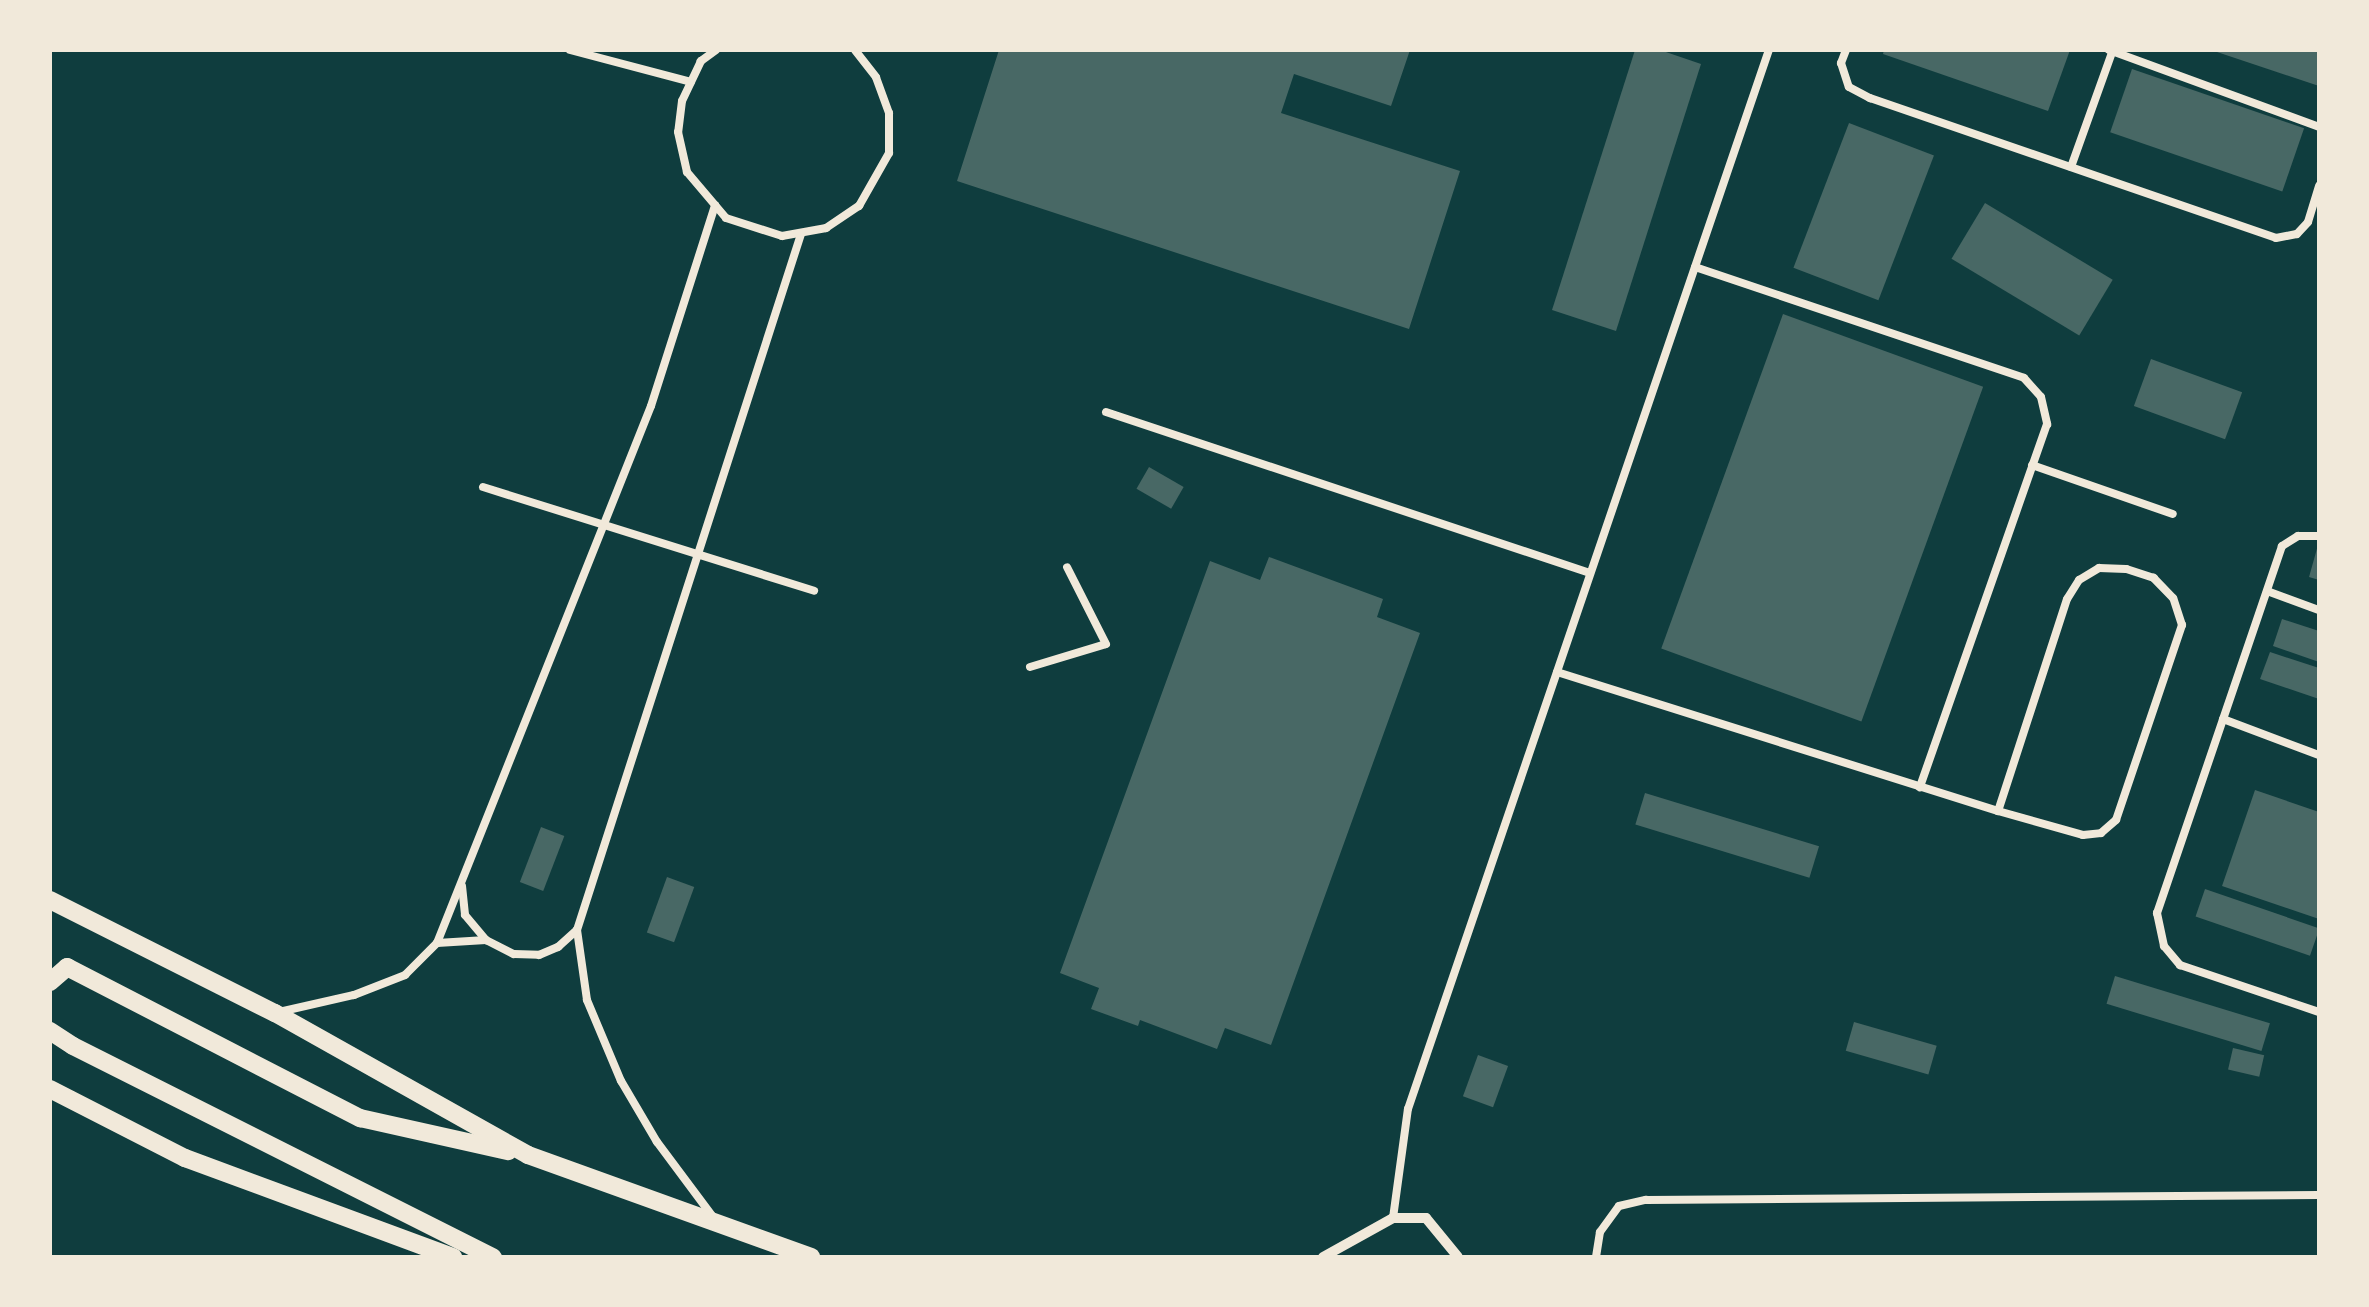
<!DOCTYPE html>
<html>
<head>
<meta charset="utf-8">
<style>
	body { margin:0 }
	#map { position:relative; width:2369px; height:1307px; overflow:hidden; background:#0f3d3e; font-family:"Archivo Narrow",sans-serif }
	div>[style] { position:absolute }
	.building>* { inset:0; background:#486865; transform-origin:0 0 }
	.service>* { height:8px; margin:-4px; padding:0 4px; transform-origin:4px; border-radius:4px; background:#f1e9da }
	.minor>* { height:10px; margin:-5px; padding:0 5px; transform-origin:5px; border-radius:5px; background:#f1e9da }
	.tertiary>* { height:18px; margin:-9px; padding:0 9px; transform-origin:9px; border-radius:9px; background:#f1e9da }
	span { translate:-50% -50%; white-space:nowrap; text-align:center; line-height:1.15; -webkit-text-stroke:8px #f1e9da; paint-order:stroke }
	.frame { position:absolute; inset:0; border:52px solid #f1e9da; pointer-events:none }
</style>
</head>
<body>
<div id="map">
	<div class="building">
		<div style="clip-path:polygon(999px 50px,1410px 50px,1391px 106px,1294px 74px,1281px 113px,1460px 171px,1409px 329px,957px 181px)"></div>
		<div style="clip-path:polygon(1635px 50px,1660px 50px,1701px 64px,1616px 331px,1552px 310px)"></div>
		<div style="clip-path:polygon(1884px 50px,2070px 50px,2048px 111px,1883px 54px)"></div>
		<div style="clip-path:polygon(2214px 50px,2319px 50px,2319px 86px,2214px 51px)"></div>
		<div style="left:2132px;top:69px;width:182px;height:67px;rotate:19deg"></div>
		<div style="left:1849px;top:123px;width:91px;height:155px;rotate:21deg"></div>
		<div style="left:1985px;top:203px;width:149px;height:65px;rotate:31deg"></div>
		<div style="left:1783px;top:314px;width:213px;height:356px;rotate:20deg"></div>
		<div style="left:2151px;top:359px;width:97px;height:50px;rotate:20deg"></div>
		<div style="left:1149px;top:467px;width:40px;height:25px;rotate:30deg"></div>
		<div style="clip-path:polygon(2318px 545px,2319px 546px,2319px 580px,2309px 577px)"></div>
		<div style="clip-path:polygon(1269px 557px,1383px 599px,1377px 617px,1420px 633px,1271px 1045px,1225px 1028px,1217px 1049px,1140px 1020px,1138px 1026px,1091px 1009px,1099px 988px,1060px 973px,1210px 561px,1260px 580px)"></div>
		<div style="clip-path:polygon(2282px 619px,2319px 631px,2319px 662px,2273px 646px)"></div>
		<div style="clip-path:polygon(2270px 652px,2319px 668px,2319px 699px,2260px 679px)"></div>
		<div style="clip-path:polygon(2255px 790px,2319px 812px,2319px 919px,2222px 886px)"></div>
		<div style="left:1645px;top:793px;width:182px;height:33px;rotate:17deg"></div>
		<div style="left:541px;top:827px;width:25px;height:59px;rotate:21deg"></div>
		<div style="left:667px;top:877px;width:29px;height:59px;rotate:20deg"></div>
		<div style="left:2205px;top:889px;width:121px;height:29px;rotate:19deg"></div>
		<div style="left:2115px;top:976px;width:162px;height:29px;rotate:17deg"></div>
		<div style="left:1854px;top:1022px;width:86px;height:30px;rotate:16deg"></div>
		<div style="left:2233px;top:1048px;width:32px;height:22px;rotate:13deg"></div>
		<div style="left:1478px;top:1055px;width:32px;height:44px;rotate:20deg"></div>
	</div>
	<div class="service">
		<div style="left:570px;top:50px;width:125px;rotate:14.8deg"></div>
		<div style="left:716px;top:50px;width:19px;rotate:144deg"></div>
		<div style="left:701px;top:61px;width:44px;rotate:115.4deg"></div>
		<div style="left:682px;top:101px;width:31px;rotate:97deg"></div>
		<div style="left:678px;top:132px;width:41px;rotate:77.3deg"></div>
		<div style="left:687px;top:172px;width:60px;rotate:49.7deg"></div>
		<div style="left:726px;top:218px;width:59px;rotate:17.8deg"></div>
		<div style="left:782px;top:236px;width:45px;rotate:-10.3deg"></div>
		<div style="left:826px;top:228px;width:40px;rotate:-34deg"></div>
		<div style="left:859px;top:206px;width:61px;rotate:-60.5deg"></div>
		<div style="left:889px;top:153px;width:40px;rotate:-90deg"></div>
		<div style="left:889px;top:113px;width:38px;rotate:-110deg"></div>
		<div style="left:876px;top:77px;width:34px;rotate:-128deg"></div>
		<div style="left:1846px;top:50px;width:14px;rotate:111deg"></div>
		<div style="left:1841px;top:63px;width:25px;rotate:72deg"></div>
		<div style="left:1849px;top:87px;width:24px;rotate:28deg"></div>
		<div style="left:1870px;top:98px;width:429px;rotate:19deg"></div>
		<div style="left:2276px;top:238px;width:21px;rotate:-11deg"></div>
		<div style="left:2297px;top:234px;width:16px;rotate:-47deg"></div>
		<div style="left:2308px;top:222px;width:38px;rotate:-73deg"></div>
		<div style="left:2109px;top:50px;width:224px;rotate:20.1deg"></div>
		<div style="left:2071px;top:167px;width:124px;rotate:-70.3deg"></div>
		<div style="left:1695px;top:267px;width:347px;rotate:18.6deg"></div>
		<div style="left:2024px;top:378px;width:25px;rotate:48deg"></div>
		<div style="left:2041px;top:397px;width:28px;rotate:77deg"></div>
		<div style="left:2047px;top:424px;width:385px;rotate:109.3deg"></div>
		<div style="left:1106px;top:412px;width:510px;rotate:18.4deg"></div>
		<div style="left:2032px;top:465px;width:149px;rotate:19.2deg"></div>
		<div style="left:483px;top:487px;width:347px;rotate:17.4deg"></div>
		<div style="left:2319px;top:536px;width:21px;rotate:180deg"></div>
		<div style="left:2298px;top:536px;width:19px;rotate:148deg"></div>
		<div style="left:2282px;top:546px;width:388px;rotate:108.8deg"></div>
		<div style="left:2157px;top:913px;width:34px;rotate:78deg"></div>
		<div style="left:2164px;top:946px;width:25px;rotate:50deg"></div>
		<div style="left:2180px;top:965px;width:147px;rotate:18.7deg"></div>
		<div style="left:2267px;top:591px;width:55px;rotate:20.1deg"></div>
		<div style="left:1030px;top:667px;width:79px;rotate:-16.8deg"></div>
		<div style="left:1106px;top:644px;width:86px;rotate:-116.9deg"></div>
		<div style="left:1557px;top:672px;width:462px;rotate:17.5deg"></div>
		<div style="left:1998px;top:811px;width:88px;rotate:15.8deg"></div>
		<div style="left:2083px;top:835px;width:18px;rotate:-6deg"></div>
		<div style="left:2101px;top:833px;width:20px;rotate:-41deg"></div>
		<div style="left:2116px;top:820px;width:206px;rotate:-71.3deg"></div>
		<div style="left:2182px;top:625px;width:28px;rotate:-108deg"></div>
		<div style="left:2173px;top:598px;width:28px;rotate:-134deg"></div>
		<div style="left:2154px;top:578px;width:29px;rotate:-162deg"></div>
		<div style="left:2126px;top:569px;width:27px;rotate:-178deg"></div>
		<div style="left:2099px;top:568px;width:23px;rotate:149deg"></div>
		<div style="left:2079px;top:580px;width:22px;rotate:122deg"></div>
		<div style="left:2067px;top:599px;width:223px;rotate:108deg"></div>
		<div style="left:2223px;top:719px;width:103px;rotate:20.6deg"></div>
		<div style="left:462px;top:886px;width:29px;rotate:84deg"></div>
		<div style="left:465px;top:915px;width:33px;rotate:50deg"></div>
		<div style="left:486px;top:940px;width:31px;rotate:27deg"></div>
		<div style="left:514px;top:954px;width:25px;rotate:2deg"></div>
		<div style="left:539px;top:955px;width:21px;rotate:-23deg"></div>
		<div style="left:558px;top:947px;width:25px;rotate:-42deg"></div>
		<div style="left:437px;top:943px;width:49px;rotate:-3.5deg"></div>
		<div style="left:279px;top:1012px;width:77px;rotate:-12.8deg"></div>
		<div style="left:354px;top:995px;width:55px;rotate:-21.4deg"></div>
		<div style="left:405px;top:975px;width:45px;rotate:-45deg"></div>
		<div style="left:437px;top:943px;width:578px;rotate:-68.27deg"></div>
		<div style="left:651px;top:406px;width:211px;rotate:-72.3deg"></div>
		<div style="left:713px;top:1217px;width:94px;rotate:-126.7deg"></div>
		<div style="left:657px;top:1142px;width:71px;rotate:-120.5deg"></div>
		<div style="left:621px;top:1081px;width:88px;rotate:-112.8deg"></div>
		<div style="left:587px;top:1000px;width:71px;rotate:-98.1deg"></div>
		<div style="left:577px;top:930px;width:731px;rotate:-72.16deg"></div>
		<div style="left:1393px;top:1218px;width:110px;rotate:-82.2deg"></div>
		<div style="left:1408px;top:1109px;width:1119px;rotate:-71.18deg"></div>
		<div style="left:1596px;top:1257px;width:25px;rotate:-81deg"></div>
		<div style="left:1600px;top:1232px;width:32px;rotate:-54deg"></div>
		<div style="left:1619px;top:1206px;width:28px;rotate:-13deg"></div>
		<div style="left:1646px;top:1200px;width:673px;rotate:-0.43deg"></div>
	</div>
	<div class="minor">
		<div style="left:1323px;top:1257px;width:80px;rotate:-29.1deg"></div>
		<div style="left:1393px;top:1218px;width:33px"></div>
		<div style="left:1426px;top:1218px;width:50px;rotate:50.6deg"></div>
	</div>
	<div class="tertiary">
		<div style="left:50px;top:900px;width:252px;rotate:26.7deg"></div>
		<div style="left:275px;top:1013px;width:290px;rotate:29.3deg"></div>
		<div style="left:528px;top:1155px;width:301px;rotate:19.8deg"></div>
		<div style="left:50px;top:982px;width:23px;rotate:-41deg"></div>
		<div style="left:67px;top:967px;width:330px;rotate:27.3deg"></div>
		<div style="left:360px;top:1118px;width:152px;rotate:12.6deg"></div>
		<div style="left:50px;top:1031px;width:27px;rotate:33deg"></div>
		<div style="left:73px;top:1046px;width:470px;rotate:26.7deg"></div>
		<div style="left:50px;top:1089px;width:152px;rotate:27.1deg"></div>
		<div style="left:185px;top:1158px;width:286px;rotate:20.3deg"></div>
	</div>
	<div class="frame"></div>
</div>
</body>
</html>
